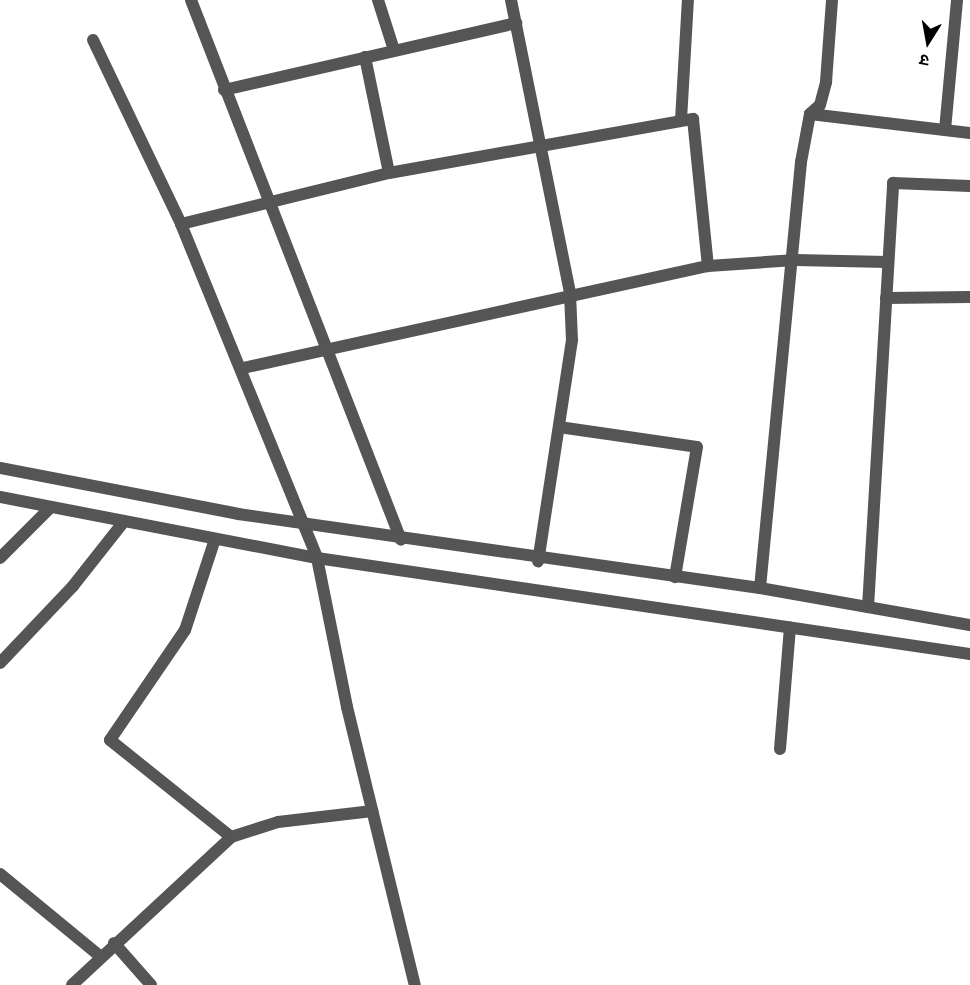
<!DOCTYPE html>
<html>
<head>
<meta charset="utf-8">
<style>
	body { margin:0 }
	#map { position:relative; width:970px; height:985px; overflow:hidden; background:#fff; font-family:Helvetica,"Noto Sans Devanagari",sans-serif }
	div>[style] { position:absolute }
	.service>* { height:12px; margin:-6px; padding:0 6px; transform-origin:6px; border-radius:6px; background:#555 }
	.minor>* { height:12px; margin:-6px; padding:0 6px; transform-origin:6px; border-radius:6px; background:#555 }
	.tertiary>* { height:12px; margin:-6px; padding:0 6px; transform-origin:6px; border-radius:6px; background:#555 }
	span { translate:-50% -50%; white-space:nowrap; text-align:center; line-height:1.15; -webkit-text-stroke:6px #fff; paint-order:stroke }
	.north { position:absolute; left:898px; top:12px; width:60px; height:60px; -webkit-text-stroke:4px #fff; paint-order:stroke; rotate:191deg; font-size:16px; font-weight:700; line-height:24px; text-align:center; color:#000 }
	.north::after { content:''; display:block; margin:auto; width:21px; height:27px; background:#000; clip-path:polygon(50% 0,100% 100%,50% 72%,0 100%) }
</style>
</head>
<body>
<div id="map">
	<div class="service">
		<div style="left:780px;top:749px;width:122px;rotate:-85.3deg"></div>
	</div>
	<div class="minor">
		<div style="left:191px;top:0;width:579px;rotate:68.75deg"></div>
		<div style="left:378px;top:0;width:52px;rotate:72.3deg"></div>
		<div style="left:511px;top:0;width:299px;rotate:78.6deg"></div>
		<div style="left:570px;top:293px;width:47px;rotate:87.6deg"></div>
		<div style="left:572px;top:340px;width:224px;rotate:98.7deg"></div>
		<div style="left:93px;top:40px;width:204px;rotate:64.4deg"></div>
		<div style="left:181px;top:224px;width:361px;rotate:67.8deg"></div>
		<div style="left:365px;top:57px;width:118px;rotate:78.3deg"></div>
		<div style="left:224px;top:90px;width:300px;rotate:-12.9deg"></div>
		<div style="left:810px;top:114px;width:161px;rotate:6.8deg"></div>
		<div style="left:681px;top:120px;width:120px;rotate:-86.7deg"></div>
		<div style="left:945px;top:130px;width:131px;rotate:-84.7deg"></div>
		<div style="left:181px;top:224px;width:214px;rotate:-13.8deg"></div>
		<div style="left:389px;top:173px;width:309px;rotate:-10.1deg"></div>
		<div style="left:693px;top:119px;width:148px;rotate:84.2deg"></div>
		<div style="left:886px;top:298px;width:84px;rotate:-0.7deg"></div>
		<div style="left:243px;top:368px;width:476px;rotate:-12.4deg"></div>
		<div style="left:708px;top:266px;width:87px;rotate:-3.9deg"></div>
		<div style="left:795px;top:260px;width:92px;rotate:1.2deg"></div>
		<div style="left:559px;top:427px;width:139px;rotate:8.2deg"></div>
		<div style="left:697px;top:447px;width:132px;rotate:99.6deg"></div>
		<div style="left:215px;top:539px;width:96px;rotate:108.2deg"></div>
		<div style="left:185px;top:630px;width:133px;rotate:124.3deg"></div>
		<div style="left:110px;top:740px;width:155px;rotate:38.7deg"></div>
		<div style="left:0;top:558px;width:71px;rotate:-45deg"></div>
		<div style="left:760px;top:588px;width:428px;rotate:-84.5deg"></div>
		<div style="left:801px;top:162px;width:49px;rotate:-79.4deg"></div>
		<div style="left:810px;top:114px;width:13px;rotate:-42deg"></div>
		<div style="left:820px;top:105px;width:24px;rotate:-75deg"></div>
		<div style="left:826px;top:82px;width:82px;rotate:-85.8deg"></div>
		<div style="left:868px;top:607px;width:425px;rotate:-86.6deg"></div>
		<div style="left:893px;top:183px;width:77px;rotate:2.2deg"></div>
		<div style="left:0;top:663px;width:106px;rotate:-46.5deg"></div>
		<div style="left:73px;top:586px;width:79px;rotate:-51.7deg"></div>
		<div style="left:0;top:874px;width:129px;rotate:39.4deg"></div>
		<div style="left:114px;top:943px;width:56px;rotate:48.6deg"></div>
		<div style="left:72px;top:985px;width:217px;rotate:-42.9deg"></div>
		<div style="left:231px;top:837px;width:49px;rotate:-17.7deg"></div>
		<div style="left:278px;top:822px;width:95px;rotate:-6.7deg"></div>
	</div>
	<div class="tertiary">
		<div style="left:0;top:468px;width:242px;rotate:10.9deg"></div>
		<div style="left:238px;top:514px;width:527px;rotate:8.07deg"></div>
		<div style="left:760px;top:588px;width:213px;rotate:10deg"></div>
		<div style="left:0;top:497px;width:323px;rotate:10.9deg"></div>
		<div style="left:317px;top:558px;width:660px;rotate:8.36deg"></div>
		<div style="left:317px;top:558px;width:152px;rotate:78.6deg"></div>
		<div style="left:347px;top:707px;width:286px;rotate:76.3deg"></div>
	</div>
	<div class="north">उ</div>
</div>
</body>
</html>
